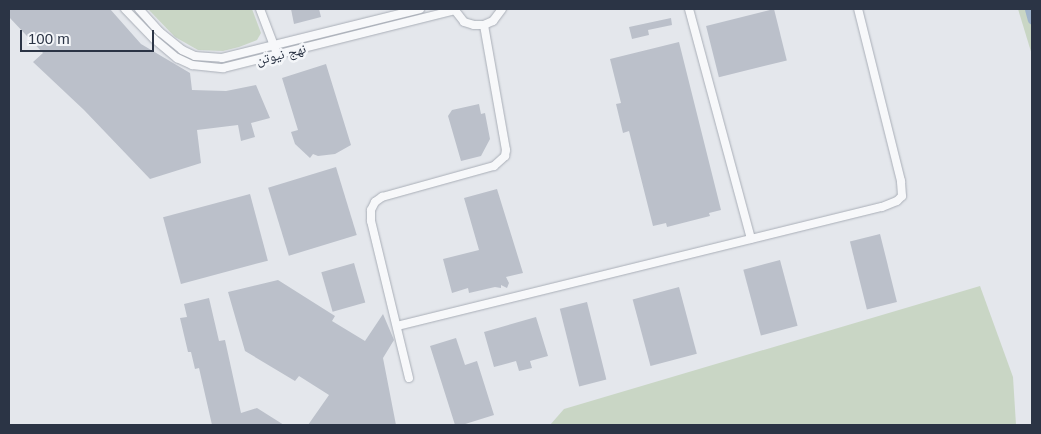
<!DOCTYPE html>
<html>
<head>
<meta charset="utf-8">
<style>
	body { margin:0 }
	#map { position:relative; width:1041px; height:434px; overflow:hidden; background:#e4e7ec; font-family:Helvetica,"Noto Naskh Arabic",sans-serif }
	div>[style] { position:absolute }
	.green>* { inset:0; background:#c9d6c5 }
	.canal>* { height:9px; margin:-4.5px; padding:0 4.5px; transform-origin:4.5px; border-radius:4.5px; background:#9fb4cc }
	.building>* { inset:0; background:#bbc0ca; transform-origin:0 0 }
	.roads { filter:drop-shadow(0 0 1px #a9aeb7) drop-shadow(0 0 1px #a9aeb7) }
	.street>* { height:8px; margin:-4px; padding:0 4px; transform-origin:4px; border-radius:4px; background:#f7f8fa }
	span { translate:-50% -50%; white-space:nowrap; text-align:center; line-height:1.15; -webkit-text-stroke:5px #f4f6f9; paint-order:stroke }
	.street-label { font-size:14px; color:#2b3445 }
	.frame { position:absolute; inset:0; border:10px solid #2b3445; pointer-events:none }
	.scale { position:absolute; left:20px; top:30px; width:134px; height:22px; box-sizing:border-box; border:2px solid #2b3445; border-top:0; padding-left:6px; font-size:15px; line-height:18px; white-space:nowrap; color:#2b3445; -webkit-text-stroke:4px #f4f6f9; paint-order:stroke }
</style>
</head>
<body>
<div id="map">
	<div class="green">
		<div style="clip-path:polygon(148px 9px,252px 9px,261px 33px,257px 40px,239px 47px,223px 51px,198px 50px,175px 37px)"></div>
		<div style="clip-path:polygon(1018px 9px,1032px 9px,1032px 55px)"></div>
		<div style="clip-path:polygon(980px 286px,1013px 377px,1016px 425px,550px 425px,564px 409px)"></div>
	</div>
	<div class="canal">
		<div style="left:1029px;top:9px;width:11px;rotate:75deg"></div>
	</div>
	<div class="building">
		<div style="clip-path:polygon(9px 9px,110px 9px,141px 44px,190px 73px,192px 90px,226px 91px,256px 85px,270px 118px,251px 123px,255px 137px,241px 141px,238px 125px,197px 130px,201px 163px,150px 179px,84px 110px,33px 62px,43px 53px,9px 17px)"></div>
		<div style="clip-path:polygon(291px 9px,319px 9px,321px 17px,294px 24px)"></div>
		<div style="left:774px;top:9px;width:53px;height:70px;rotate:76deg"></div>
		<div style="clip-path:polygon(671px 18px,672px 25px,648px 30px,649px 35px,632px 39px,629px 27px)"></div>
		<div style="clip-path:polygon(679px 42px,721px 210px,709px 213px,710px 216px,667px 227px,666px 223px,653px 226px,629px 131px,623px 133px,616px 104px,621px 103px,610px 59px)"></div>
		<div style="clip-path:polygon(326px 64px,351px 145px,335px 154px,318px 156px,313px 154px,310px 158px,295px 144px,291px 132px,298px 130px,282px 78px)"></div>
		<div style="clip-path:polygon(479px 104px,481px 114px,485px 113px,490px 139px,481px 156px,461px 161px,448px 116px,452px 110px)"></div>
		<div style="left:336px;top:167px;width:71px;height:71px;rotate:73deg"></div>
		<div style="clip-path:polygon(497px 189px,523px 273px,506px 277px,509px 283px,507px 288px,501px 285px,501px 288px,495px 287px,469px 293px,468px 288px,452px 293px,443px 259px,479px 250px,464px 198px)"></div>
		<div style="left:250px;top:194px;width:69px;height:90px;rotate:75deg"></div>
		<div style="left:880px;top:234px;width:70px;height:31px;rotate:76deg"></div>
		<div style="left:780px;top:260px;width:68px;height:38px;rotate:75deg"></div>
		<div style="left:354px;top:263px;width:41px;height:34px;rotate:74deg"></div>
		<div style="clip-path:polygon(278px 280px,335px 316px,332px 321px,365px 341px,383px 314px,394px 340px,383px 358px,396px 425px,308px 425px,329px 395px,299px 376px,295px 381px,245px 351px,228px 292px)"></div>
		<div style="left:679px;top:287px;width:69px;height:48px;rotate:75deg"></div>
		<div style="clip-path:polygon(209px 298px,219px 341px,225px 340px,241px 413px,257px 408px,284px 425px,212px 425px,199px 368px,195px 369px,191px 352px,188px 352px,180px 318px,187px 317px,184px 304px)"></div>
		<div style="left:587px;top:302px;width:80px;height:28px;rotate:76deg"></div>
		<div style="clip-path:polygon(536px 317px,548px 356px,530px 361px,532px 368px,519px 371px,516px 361px,494px 367px,484px 332px)"></div>
		<div style="clip-path:polygon(456px 338px,465px 365px,477px 361px,494px 415px,462px 425px,455px 425px,430px 346px)"></div>
	</div>
	<div class="roads">
		<div class="street">
			<div style="left:125px;top:9px;width:42px;rotate:46deg"></div>
			<div style="left:154px;top:39px;width:30px;rotate:40deg"></div>
			<div style="left:177px;top:58px;width:17px;rotate:25deg"></div>
			<div style="left:192px;top:65px;width:31px;rotate:6deg"></div>
			<div style="left:223px;top:68px;width:239px;rotate:-14deg"></div>
			<div style="left:139px;top:9px;width:31px;rotate:48deg"></div>
			<div style="left:160px;top:32px;width:28px;rotate:39deg"></div>
			<div style="left:182px;top:50px;width:14px;rotate:25deg"></div>
			<div style="left:195px;top:56px;width:27px;rotate:4deg"></div>
			<div style="left:222px;top:58px;width:204px;rotate:-13.9deg"></div>
			<div style="left:260px;top:9px;width:45px;rotate:69.1deg"></div>
			<div style="left:454px;top:9px;width:16px;rotate:52deg"></div>
			<div style="left:464px;top:22px;width:10px;rotate:17deg"></div>
			<div style="left:474px;top:25px;width:10px"></div>
			<div style="left:484px;top:25px;width:10px;rotate:-24deg"></div>
			<div style="left:493px;top:21px;width:15px;rotate:-53deg"></div>
			<div style="left:689px;top:9px;width:238px;rotate:74.9deg"></div>
			<div style="left:397px;top:326px;width:499px;rotate:-13.8deg"></div>
			<div style="left:882px;top:207px;width:16px;rotate:-22deg"></div>
			<div style="left:897px;top:201px;width:7px;rotate:-45deg"></div>
			<div style="left:902px;top:196px;width:15px;rotate:-94deg"></div>
			<div style="left:901px;top:181px;width:177px;rotate:-104deg"></div>
			<div style="left:409px;top:378px;width:162px;rotate:-103.6deg"></div>
			<div style="left:371px;top:221px;width:11px;rotate:-90deg"></div>
			<div style="left:371px;top:210px;width:9px;rotate:-63deg"></div>
			<div style="left:375px;top:202px;width:9px;rotate:-36deg"></div>
			<div style="left:382px;top:197px;width:116px;rotate:-15.5deg"></div>
			<div style="left:494px;top:166px;width:15px;rotate:-42deg"></div>
			<div style="left:505px;top:156px;width:6px;rotate:-81deg"></div>
			<div style="left:506px;top:150px;width:127px;rotate:-100deg"></div>
		</div>
	</div>
	<div class="street-label">
		<span style="left:281px;top:54px;rotate:-14deg">نهج نيوتن</span>
	</div>
	<div class="frame"></div>
	<div class="scale">100 m</div>
</div>
</body>
</html>
